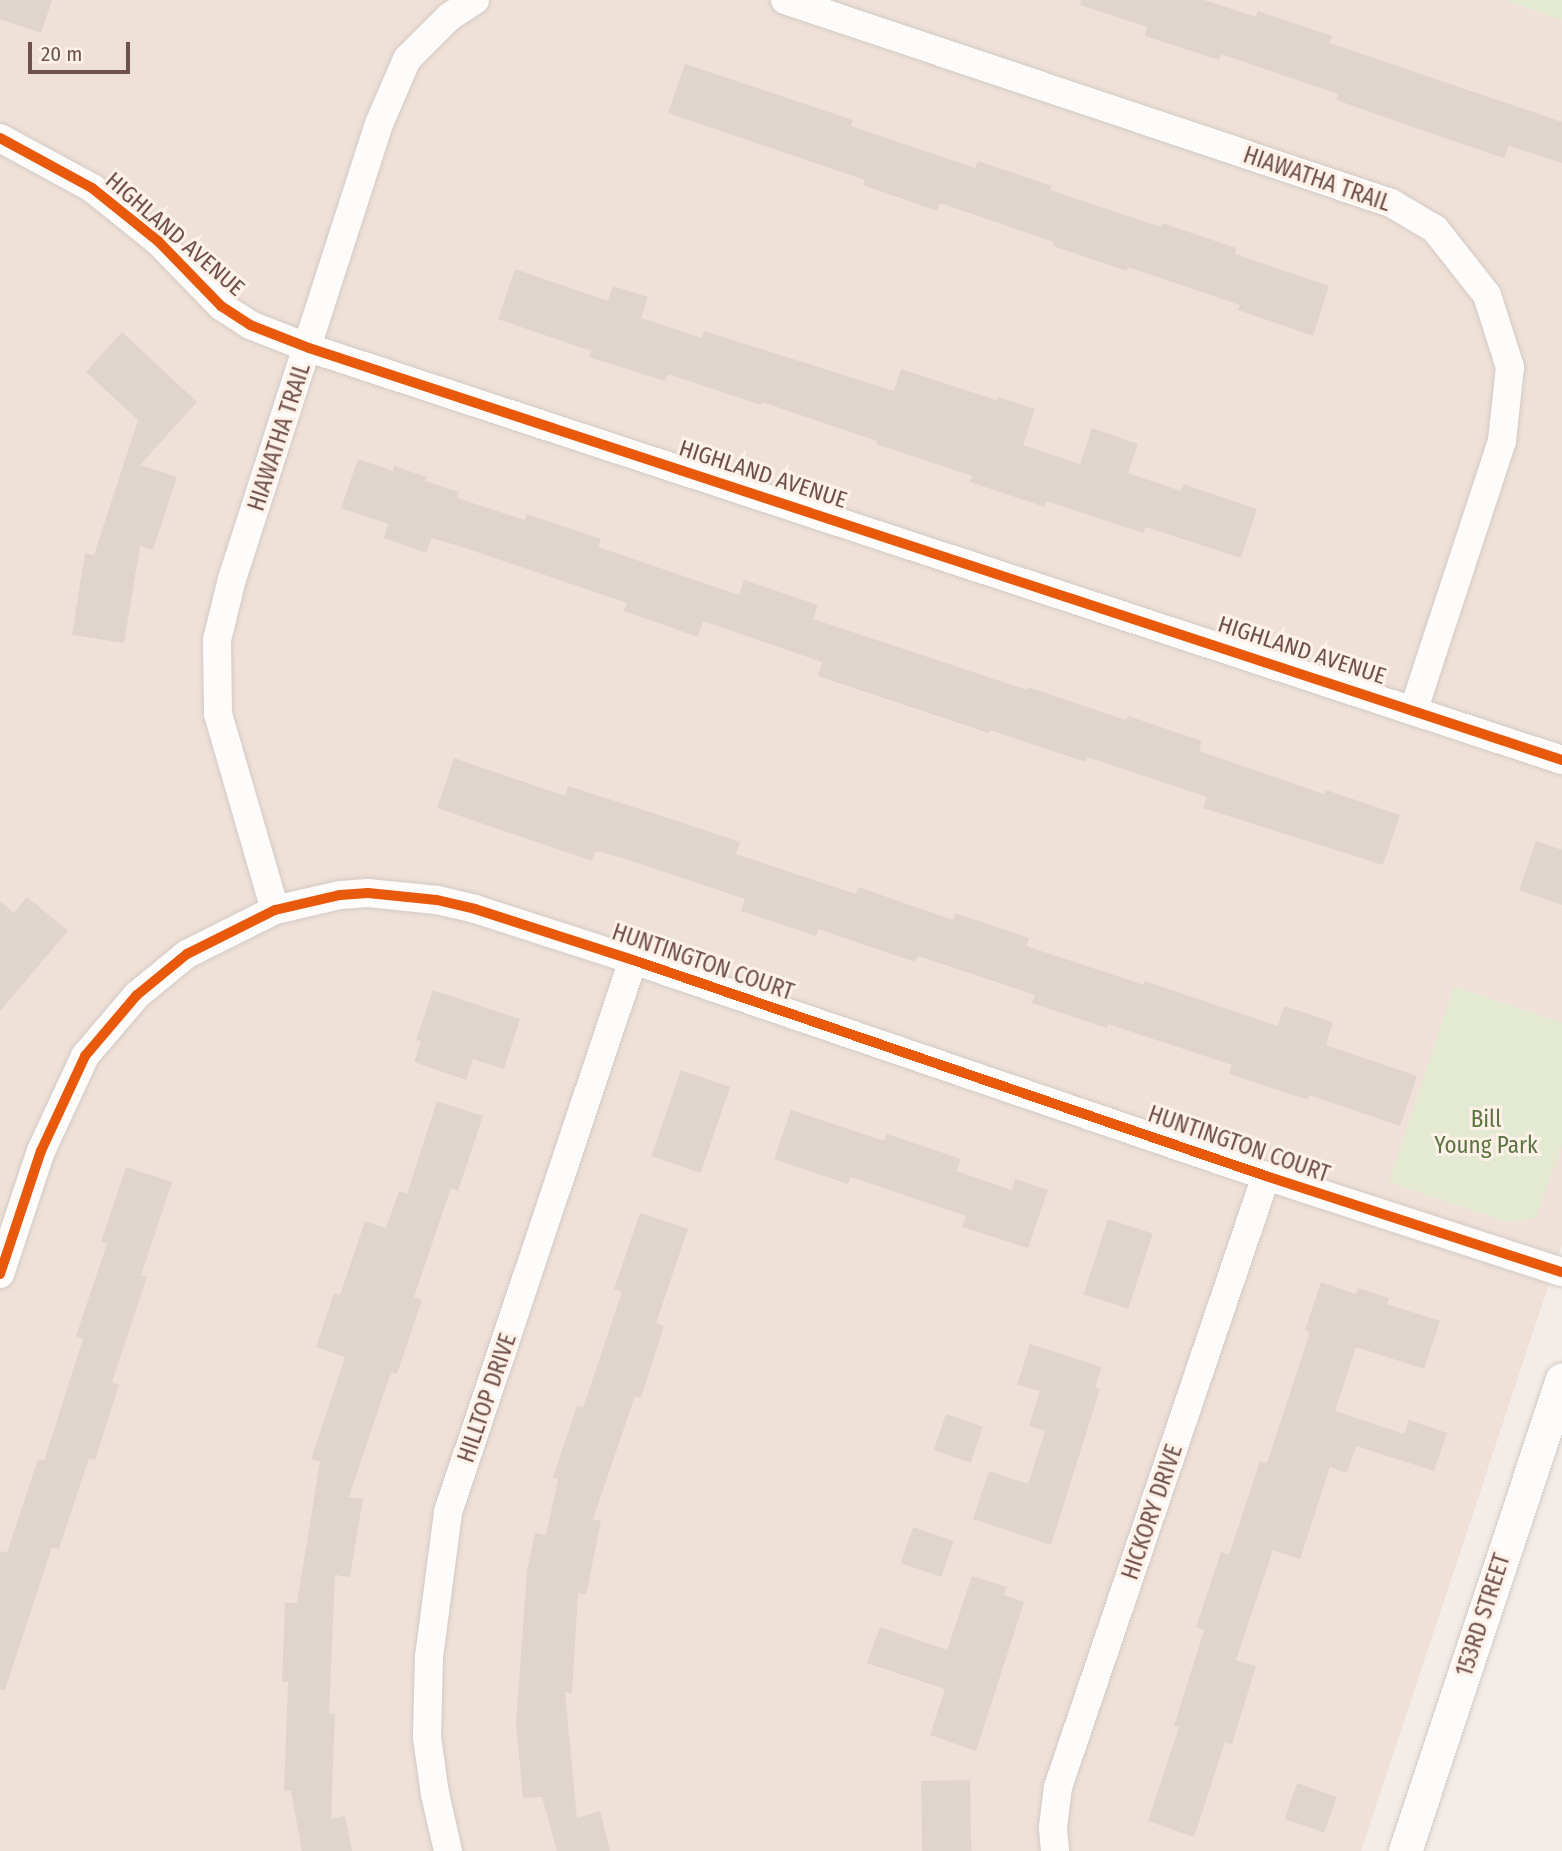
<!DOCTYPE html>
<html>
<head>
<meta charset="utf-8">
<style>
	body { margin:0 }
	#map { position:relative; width:1562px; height:1851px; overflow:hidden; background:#f4ede7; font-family:"Fira Sans Condensed",sans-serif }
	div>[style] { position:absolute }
	.residential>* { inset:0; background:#efe1d7 }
	.green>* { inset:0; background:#e4e9d2 }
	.building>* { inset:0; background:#e0d4cf; transform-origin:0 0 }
	.roads { filter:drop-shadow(0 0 2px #d3cac5) drop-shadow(0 0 2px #d3cac5) }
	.minor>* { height:28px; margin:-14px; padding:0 14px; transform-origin:14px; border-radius:14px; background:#fdfcfb }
	.tertiary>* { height:33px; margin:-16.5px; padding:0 16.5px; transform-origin:16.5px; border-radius:16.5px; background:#fdfcfb }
	.cycleway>* { height:10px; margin:-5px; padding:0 5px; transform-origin:5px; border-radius:5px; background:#e8590c }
	span { translate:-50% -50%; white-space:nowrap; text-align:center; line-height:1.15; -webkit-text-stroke:6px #fef1e7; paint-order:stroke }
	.street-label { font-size:23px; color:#6f514a }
	.park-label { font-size:23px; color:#5b7443 }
	.scale { position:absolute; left:28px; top:42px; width:102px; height:32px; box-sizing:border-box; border:4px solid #6f514a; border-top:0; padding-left:9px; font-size:21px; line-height:24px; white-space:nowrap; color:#6f514a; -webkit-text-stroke:5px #fef1e7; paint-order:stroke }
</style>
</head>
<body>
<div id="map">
	<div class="residential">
		<div style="clip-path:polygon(0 0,1505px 0,1562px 20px,1562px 1245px,1361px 1851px,0 1851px)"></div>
	</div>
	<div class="green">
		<div style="clip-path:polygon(1505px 0,1562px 0,1562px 20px)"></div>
		<div style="clip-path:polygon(1454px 986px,1562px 1023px,1562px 1144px,1536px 1218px,1508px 1222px,1389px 1182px)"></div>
	</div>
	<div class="building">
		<div style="clip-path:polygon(0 0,52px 0,41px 33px,0 19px)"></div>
		<div style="clip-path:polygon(1081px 0,1204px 0,1256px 17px,1258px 11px,1332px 36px,1330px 43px,1562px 122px,1562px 163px,1509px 146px,1504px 158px,1430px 133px,1336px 100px,1338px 94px,1221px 54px,1219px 60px,1145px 36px,1147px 27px,1080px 5px)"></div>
		<div style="clip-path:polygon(685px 64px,853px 120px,851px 126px,975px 168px,978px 161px,1052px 186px,1050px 190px,1161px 227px,1162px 223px,1236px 248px,1235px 254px,1329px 286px,1313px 336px,1238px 310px,1240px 305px,1128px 267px,1127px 271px,1053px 246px,1054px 242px,940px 203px,937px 211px,863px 185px,865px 180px,668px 113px)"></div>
		<div style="clip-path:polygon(515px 269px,608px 301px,613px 286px,648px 297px,641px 318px,702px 338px,704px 331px,894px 391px,901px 369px,996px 400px,998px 397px,1035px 409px,1023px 445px,1080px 464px,1092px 428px,1138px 444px,1128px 473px,1181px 491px,1183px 484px,1257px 509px,1241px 558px,1146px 527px,1143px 533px,1046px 501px,1045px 507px,970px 482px,972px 476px,876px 444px,877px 441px,762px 402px,761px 405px,668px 374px,665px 381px,589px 357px,591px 351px,498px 319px)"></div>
		<div style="clip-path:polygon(122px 332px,197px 402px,140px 465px,177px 477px,153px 550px,140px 546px,124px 643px,72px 635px,85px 553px,94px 555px,138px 420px,86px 372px)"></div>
		<div style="clip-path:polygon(358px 459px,393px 471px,394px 466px,427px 477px,425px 481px,459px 492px,457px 498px,525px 520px,527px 514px,601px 539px,598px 547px,739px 595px,744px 580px,818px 605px,813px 619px,1027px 690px,1028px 687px,1126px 720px,1128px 716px,1202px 741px,1199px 751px,1324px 794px,1326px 790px,1400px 815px,1383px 865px,1203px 808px,1207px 797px,1087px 757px,1085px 762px,990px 730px,989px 733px,818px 676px,822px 662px,703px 621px,698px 637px,624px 611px,627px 603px,465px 548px,432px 538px,426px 553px,384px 538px,388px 524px,341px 508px)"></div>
		<div style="clip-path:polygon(454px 758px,565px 796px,568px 786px,665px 817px,740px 842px,736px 854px,856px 894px,858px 887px,953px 920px,955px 913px,1029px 938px,1026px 946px,1144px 985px,1145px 981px,1278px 1026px,1284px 1006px,1333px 1022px,1326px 1045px,1417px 1076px,1400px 1126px,1309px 1095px,1308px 1100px,1229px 1074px,1232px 1065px,1108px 1024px,1107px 1028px,1032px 1003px,1035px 995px,918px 956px,915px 962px,818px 929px,816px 936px,741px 911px,745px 899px,626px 859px,596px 851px,592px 861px,437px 808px)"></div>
		<div style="clip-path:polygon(1536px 841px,1562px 850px,1562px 905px,1519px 890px)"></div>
		<div style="clip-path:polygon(27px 897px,68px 931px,0 1011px,0 901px,14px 913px)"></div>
		<div style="clip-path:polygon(433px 990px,520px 1019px,504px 1069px,473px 1059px,466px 1080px,414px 1062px,421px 1041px,416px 1040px)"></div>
		<div style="left:681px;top:1070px;width:52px;height:91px;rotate:19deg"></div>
		<div style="clip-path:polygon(437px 1101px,483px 1116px,458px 1191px,451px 1188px,414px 1297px,422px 1300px,397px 1374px,391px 1372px,349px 1497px,363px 1499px,350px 1577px,335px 1575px,329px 1713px,335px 1714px,331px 1819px,345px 1816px,352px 1851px,302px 1851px,291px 1791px,284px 1790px,288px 1682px,282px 1682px,285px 1603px,297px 1603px,320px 1462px,311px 1459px,345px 1357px,316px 1347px,334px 1293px,340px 1295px,365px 1221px,386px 1228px,399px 1191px,407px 1194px)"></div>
		<div style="clip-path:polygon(791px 1110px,884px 1141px,887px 1134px,961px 1159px,956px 1171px,1012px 1190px,1015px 1179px,1048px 1190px,1028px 1248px,962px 1227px,966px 1216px,851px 1177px,848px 1184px,774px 1159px)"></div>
		<div style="clip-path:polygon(126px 1167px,172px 1182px,141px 1275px,147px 1277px,112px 1382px,119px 1385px,95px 1460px,89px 1458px,59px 1549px,52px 1547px,5px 1690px,0 1689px,0 1551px,7px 1553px,38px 1459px,44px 1461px,83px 1339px,76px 1336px,107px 1244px,101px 1242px)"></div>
		<div style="clip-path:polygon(640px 1213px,688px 1229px,656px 1323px,664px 1326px,641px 1398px,635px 1396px,593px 1519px,601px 1521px,586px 1595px,578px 1593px,572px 1693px,565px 1692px,577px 1818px,600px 1811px,610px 1851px,557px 1851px,542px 1797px,523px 1798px,516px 1723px,527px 1571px,535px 1533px,546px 1535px,558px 1479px,553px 1477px,577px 1406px,583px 1408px,622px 1292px,614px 1289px)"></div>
		<div style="left:1108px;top:1219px;width:47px;height:79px;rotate:18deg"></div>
		<div style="clip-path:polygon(1321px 1282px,1356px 1294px,1358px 1288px,1389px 1298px,1387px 1304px,1440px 1321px,1424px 1369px,1356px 1347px,1335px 1411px,1404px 1434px,1409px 1420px,1447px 1433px,1434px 1471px,1356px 1446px,1347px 1473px,1330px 1467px,1300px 1559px,1273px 1550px,1236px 1660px,1256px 1666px,1232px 1744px,1225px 1742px,1194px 1837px,1148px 1821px,1179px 1727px,1174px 1726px,1204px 1630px,1196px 1627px,1221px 1552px,1229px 1555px,1260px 1461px,1267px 1463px,1310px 1332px,1305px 1330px)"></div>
		<div style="clip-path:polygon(1030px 1344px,1102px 1367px,1095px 1387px,1100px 1389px,1051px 1545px,973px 1519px,989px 1471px,1028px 1484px,1045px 1431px,1029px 1426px,1040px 1391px,1017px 1385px)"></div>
		<div style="left:946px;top:1414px;width:39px;height:38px;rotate:19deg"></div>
		<div style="left:913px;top:1527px;width:43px;height:38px;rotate:19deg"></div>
		<div style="clip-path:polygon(972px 1576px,1007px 1587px,1004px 1595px,1024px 1602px,976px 1751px,930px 1735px,945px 1689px,867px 1663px,880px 1627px,947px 1650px)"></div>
		<div style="left:970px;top:1780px;width:71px;height:49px;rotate:89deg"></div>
		<div style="left:1297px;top:1783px;width:42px;height:38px;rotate:19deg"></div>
	</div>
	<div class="roads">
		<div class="minor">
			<div style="left:785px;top:0;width:639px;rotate:18.52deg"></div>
			<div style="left:1391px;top:203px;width:51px;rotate:30.6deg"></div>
			<div style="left:1435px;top:229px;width:84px;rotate:51.8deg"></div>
			<div style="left:1487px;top:295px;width:76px;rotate:72.3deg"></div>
			<div style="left:1510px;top:367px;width:74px;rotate:96.2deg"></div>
			<div style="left:1502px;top:441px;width:282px;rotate:108.2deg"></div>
			<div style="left:0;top:138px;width:105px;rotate:28.5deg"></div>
			<div style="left:92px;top:188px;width:85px;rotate:38.8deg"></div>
			<div style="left:158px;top:241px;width:91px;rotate:45.9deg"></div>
			<div style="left:221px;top:306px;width:35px;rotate:33deg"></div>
			<div style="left:250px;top:325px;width:63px;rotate:21.3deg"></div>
			<div style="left:309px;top:348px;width:1319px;rotate:18.2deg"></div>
			<div style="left:275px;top:910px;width:204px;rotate:-106.2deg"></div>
			<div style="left:218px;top:714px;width:74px;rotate:-90.8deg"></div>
			<div style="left:217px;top:640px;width:63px;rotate:-76.2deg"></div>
			<div style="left:232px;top:579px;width:478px;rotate:-72.1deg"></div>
			<div style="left:379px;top:124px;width:71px;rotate:-66.7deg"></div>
			<div style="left:407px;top:59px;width:59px;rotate:-45deg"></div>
			<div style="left:449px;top:17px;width:31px;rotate:-33deg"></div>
			<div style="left:0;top:1274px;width:130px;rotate:-71.6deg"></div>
			<div style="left:41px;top:1151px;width:105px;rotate:-65.1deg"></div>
			<div style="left:85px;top:1056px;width:80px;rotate:-49.6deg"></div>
			<div style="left:137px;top:995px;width:65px;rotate:-39.4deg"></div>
			<div style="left:187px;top:954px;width:98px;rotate:-26.6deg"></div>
			<div style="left:275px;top:910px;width:67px;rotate:-13deg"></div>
			<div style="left:340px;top:895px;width:28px;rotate:-4deg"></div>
			<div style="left:368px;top:893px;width:69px;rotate:5.8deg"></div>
			<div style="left:437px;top:900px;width:39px;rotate:13deg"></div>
			<div style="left:475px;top:909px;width:166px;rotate:17.9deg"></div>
			<div style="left:633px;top:960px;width:669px;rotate:18.84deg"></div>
			<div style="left:1266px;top:1176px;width:311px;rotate:18deg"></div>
			<div style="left:448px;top:1851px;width:58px;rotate:-102.8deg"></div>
			<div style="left:435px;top:1794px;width:58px;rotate:-98deg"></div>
			<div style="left:427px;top:1737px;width:80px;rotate:-88.6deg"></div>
			<div style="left:429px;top:1657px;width:146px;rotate:-82.5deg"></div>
			<div style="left:448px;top:1512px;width:582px;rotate:-71.47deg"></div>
			<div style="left:1055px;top:1851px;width:24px;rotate:-95deg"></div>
			<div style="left:1053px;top:1827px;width:40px;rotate:-82.9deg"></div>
			<div style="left:1058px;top:1787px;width:645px;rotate:-71.2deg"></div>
		</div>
		<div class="tertiary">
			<div style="left:1405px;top:1851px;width:497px;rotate:-71.6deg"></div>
		</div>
	</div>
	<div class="cycleway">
		<div style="left:0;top:138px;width:105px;rotate:28.5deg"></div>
		<div style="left:92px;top:188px;width:85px;rotate:38.8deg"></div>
		<div style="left:158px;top:241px;width:91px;rotate:45.9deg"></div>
		<div style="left:221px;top:306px;width:35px;rotate:33deg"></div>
		<div style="left:250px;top:325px;width:63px;rotate:21.3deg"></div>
		<div style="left:309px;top:348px;width:1319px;rotate:18.2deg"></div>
		<div style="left:0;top:1274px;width:130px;rotate:-71.6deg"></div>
		<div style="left:41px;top:1151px;width:105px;rotate:-65.1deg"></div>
		<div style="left:85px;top:1056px;width:80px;rotate:-49.6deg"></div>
		<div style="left:137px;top:995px;width:65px;rotate:-39.4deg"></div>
		<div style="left:187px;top:954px;width:98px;rotate:-26.6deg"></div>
		<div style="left:275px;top:910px;width:67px;rotate:-13deg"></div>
		<div style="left:340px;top:895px;width:28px;rotate:-4deg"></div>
		<div style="left:368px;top:893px;width:69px;rotate:5.8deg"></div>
		<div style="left:437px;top:900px;width:39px;rotate:13deg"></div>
		<div style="left:475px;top:909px;width:166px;rotate:17.9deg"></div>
		<div style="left:633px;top:960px;width:669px;rotate:18.84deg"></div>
		<div style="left:1266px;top:1176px;width:311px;rotate:18deg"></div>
	</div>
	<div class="street-label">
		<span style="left:1317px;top:179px;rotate:19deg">HIAWATHA TRAIL</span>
		<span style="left:175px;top:234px;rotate:41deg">HIGHLAND AVENUE</span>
		<span style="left:279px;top:437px;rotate:-72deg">HIAWATHA TRAIL</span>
		<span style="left:763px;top:474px;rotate:18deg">HIGHLAND AVENUE</span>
		<span style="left:1302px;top:650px;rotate:18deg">HIGHLAND AVENUE</span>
		<span style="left:703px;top:962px;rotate:19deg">HUNTINGTON COURT</span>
		<span style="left:1239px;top:1144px;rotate:19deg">HUNTINGTON COURT</span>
		<span style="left:487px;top:1398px;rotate:-71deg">HILLTOP DRIVE</span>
		<span style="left:1152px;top:1512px;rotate:-71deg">HICKORY DRIVE</span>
		<span style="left:1483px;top:1615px;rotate:-72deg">153RD STREET</span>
	</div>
	<div class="park-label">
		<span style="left:1486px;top:1132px">Bill<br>Young Park</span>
	</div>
	<div class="scale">20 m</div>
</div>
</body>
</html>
